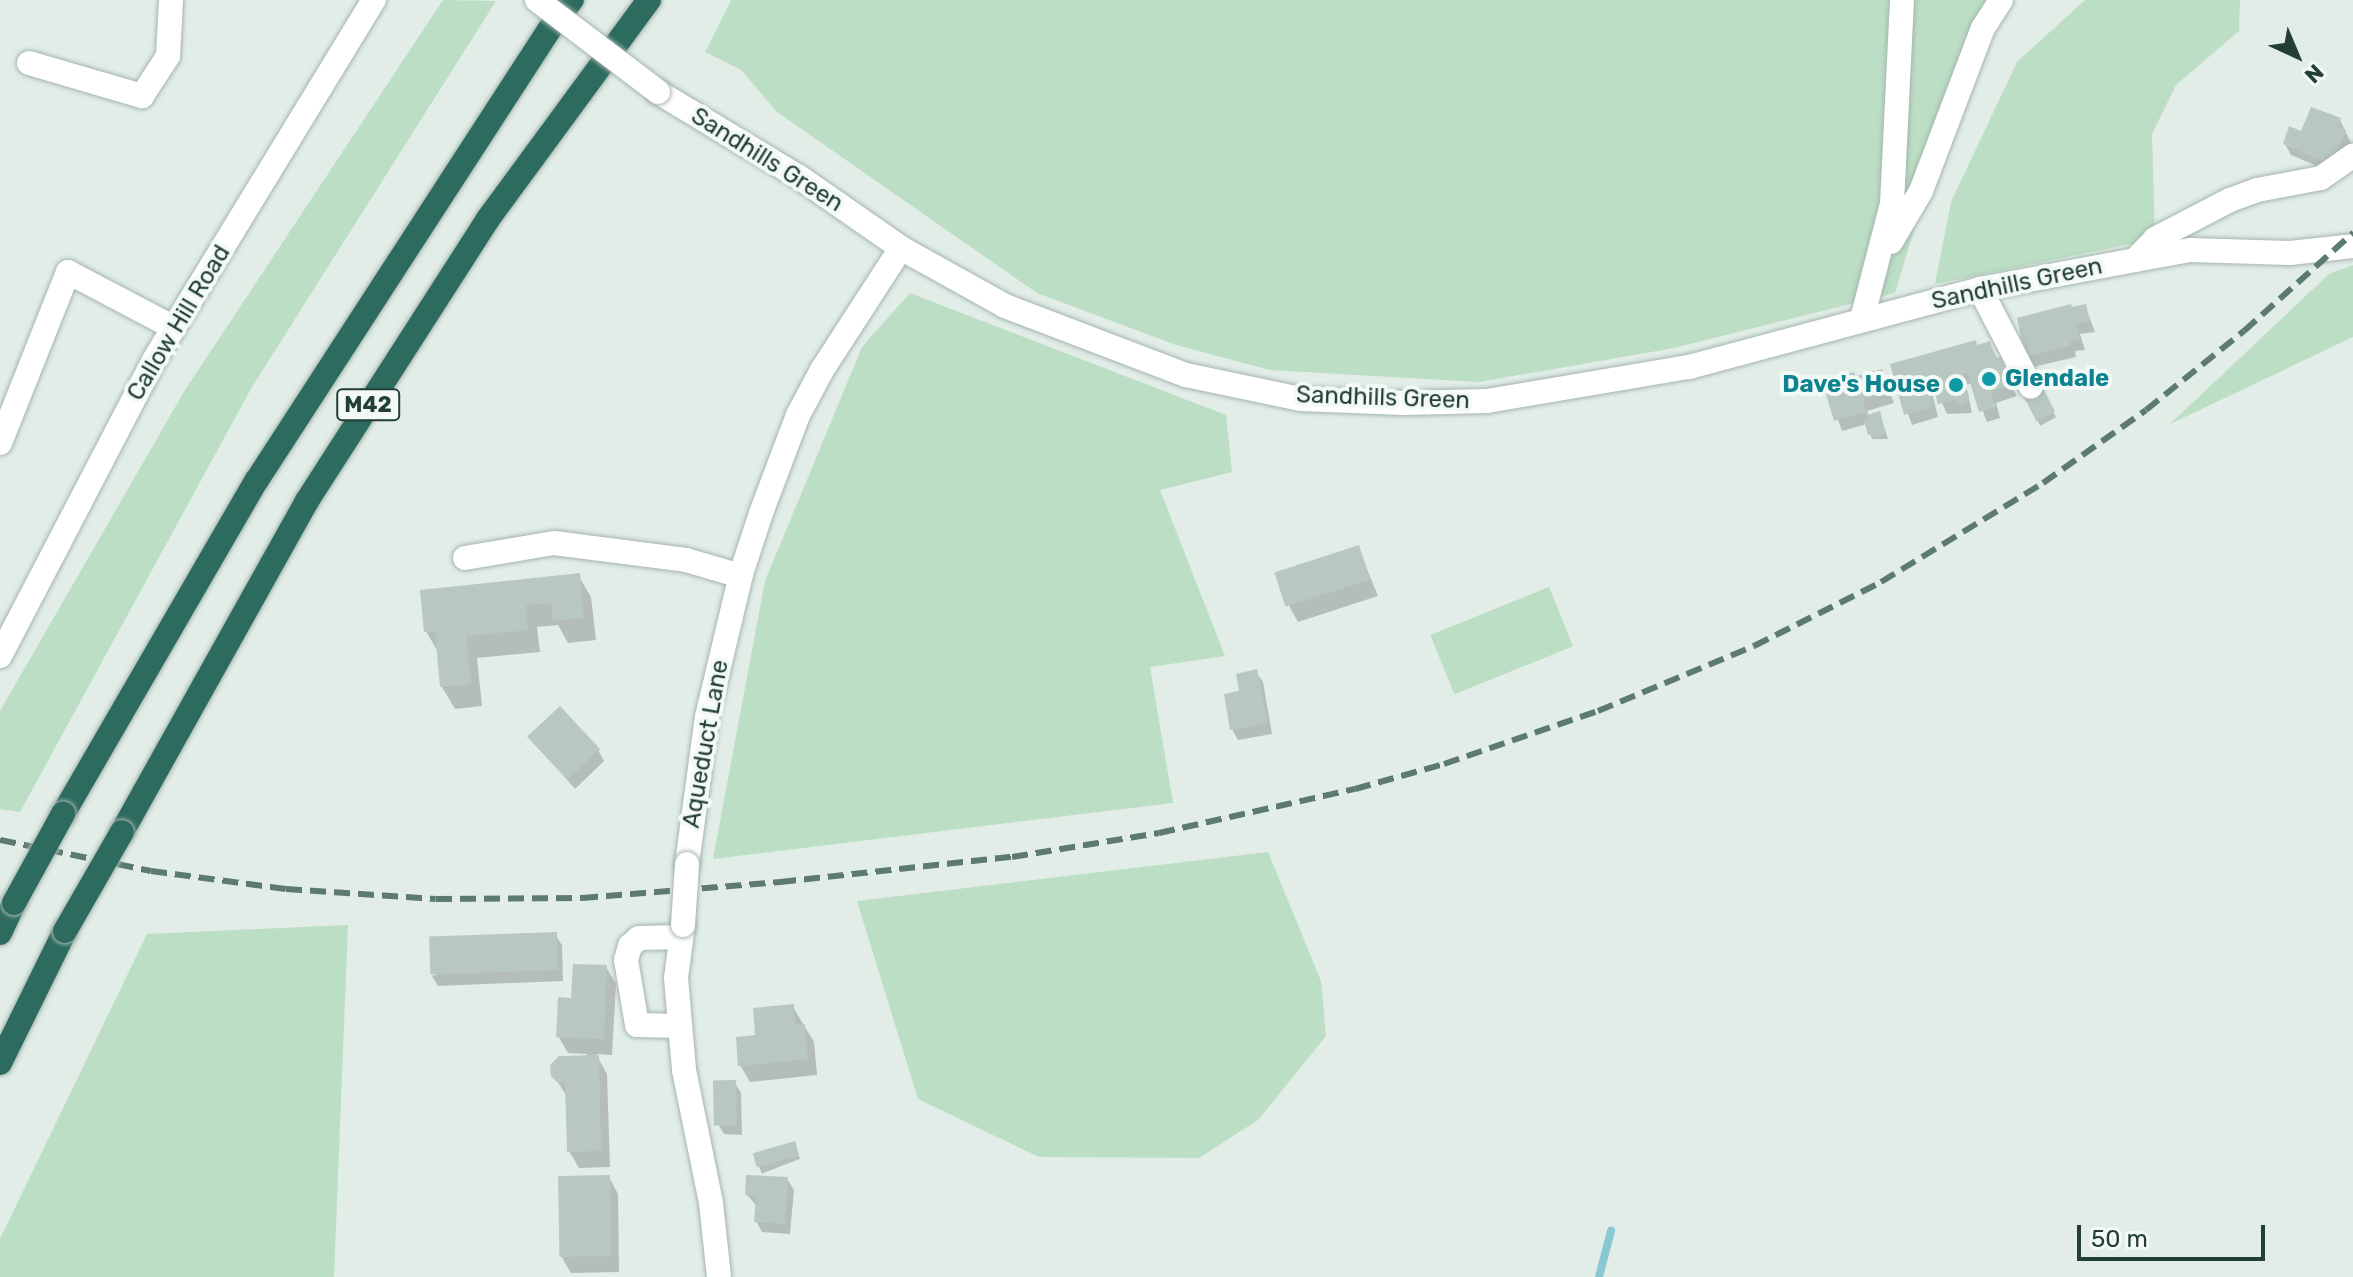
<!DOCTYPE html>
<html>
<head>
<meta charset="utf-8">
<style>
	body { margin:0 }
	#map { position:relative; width:2353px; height:1277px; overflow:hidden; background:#e2ede8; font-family:Rubik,sans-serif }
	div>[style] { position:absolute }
	.green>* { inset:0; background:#bbdec4; transform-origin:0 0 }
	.shadow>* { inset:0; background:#0003; transform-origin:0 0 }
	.stream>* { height:8px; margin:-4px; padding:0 4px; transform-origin:4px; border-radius:4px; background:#89c8d3 }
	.building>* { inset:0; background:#b8c8c1; transform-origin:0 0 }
	.roads { filter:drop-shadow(0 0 2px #a5b5af) drop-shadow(0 0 2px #a5b5af) }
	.minor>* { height:24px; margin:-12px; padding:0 12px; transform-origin:12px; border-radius:12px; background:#fff }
	.highway>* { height:24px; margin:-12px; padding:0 12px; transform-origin:12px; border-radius:12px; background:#2d6b5e }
	.rail>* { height:6px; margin-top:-3px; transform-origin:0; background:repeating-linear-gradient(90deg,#5c7a72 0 16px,transparent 0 24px) }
	.bridges { filter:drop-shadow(0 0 2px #a5b5af) drop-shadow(0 0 2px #a5b5af) }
	.minor-bridge>* { height:24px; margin:-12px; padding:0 12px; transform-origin:12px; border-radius:12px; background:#fff }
	.highway-bridge>* { height:24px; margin:-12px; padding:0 12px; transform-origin:12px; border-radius:12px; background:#2d6b5e }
	.dots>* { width:22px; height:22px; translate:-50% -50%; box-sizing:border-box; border:4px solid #f3f9f6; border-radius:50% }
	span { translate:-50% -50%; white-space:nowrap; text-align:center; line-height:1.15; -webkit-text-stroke:8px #f3f9f6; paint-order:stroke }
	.shield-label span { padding:2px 6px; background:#f3f9f6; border:2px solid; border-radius:6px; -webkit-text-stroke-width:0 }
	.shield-label { font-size:22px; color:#223e36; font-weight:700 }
	.street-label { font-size:24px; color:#223e36 }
	.culture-label { font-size:24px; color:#0d838f; font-weight:700 }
	.left { translate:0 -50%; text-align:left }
	.right { translate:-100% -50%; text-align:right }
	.north { position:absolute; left:2257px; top:16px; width:80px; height:80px; -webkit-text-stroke:6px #f3f9f6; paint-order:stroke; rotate:136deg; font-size:22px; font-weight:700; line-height:32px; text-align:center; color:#223e36 }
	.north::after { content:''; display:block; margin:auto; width:28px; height:36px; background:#223e36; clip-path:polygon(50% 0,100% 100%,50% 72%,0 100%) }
	.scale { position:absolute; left:2077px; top:1225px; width:188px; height:36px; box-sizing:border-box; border:4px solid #223e36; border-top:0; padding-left:10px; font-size:24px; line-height:28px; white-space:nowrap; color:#223e36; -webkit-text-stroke:6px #f3f9f6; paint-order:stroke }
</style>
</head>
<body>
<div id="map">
	<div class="green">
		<div style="clip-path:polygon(443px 0,496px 1px,252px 387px,20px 812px,0 809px,0 711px,185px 390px)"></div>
		<div style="clip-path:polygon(731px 0,2001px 0,1963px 68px,1895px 293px,1674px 348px,1479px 382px,1270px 370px,1176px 345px,1037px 293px,777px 112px,741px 70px,705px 52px)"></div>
		<div style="clip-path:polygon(2085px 0,2240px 0,2239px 31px,2176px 85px,2152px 134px,2155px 239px,1935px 284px,1951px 202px,2017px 62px)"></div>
		<div style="clip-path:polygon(2353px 265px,2353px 337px,2170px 424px,2329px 274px)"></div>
		<div style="clip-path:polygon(910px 293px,1226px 415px,1232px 472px,1160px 490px,1225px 656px,1150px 667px,1173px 803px,713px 859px,765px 581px,862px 347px)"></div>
		<div style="left:1549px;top:587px;width:64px;height:128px;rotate:68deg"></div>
		<div style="clip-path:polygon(1268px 852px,1321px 981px,1326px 1036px,1258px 1120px,1199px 1158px,1039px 1157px,918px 1099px,857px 901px)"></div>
		<div style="clip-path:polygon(348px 925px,334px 1277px,0 1277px,0 1239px,147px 934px)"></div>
	</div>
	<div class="shadow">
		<div style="clip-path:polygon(2340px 120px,2351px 143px,2338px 175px,2291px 155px,2285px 144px)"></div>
		<div style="clip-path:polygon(2085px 306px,2095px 332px,2080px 334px,2085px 350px,2075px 351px,2076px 357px,2033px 367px,2027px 356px)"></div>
		<div style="clip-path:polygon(1989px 343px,2017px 396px,1996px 403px,2000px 418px,1987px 422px,1972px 383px,1966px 385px,1972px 413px,1947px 414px,1937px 392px,1932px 393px,1938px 417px,1912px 425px,1892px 366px)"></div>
		<div style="clip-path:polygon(1881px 371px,1894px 403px,1867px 411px,1869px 416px,1881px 418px,1888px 439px,1872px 439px,1867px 424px,1842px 431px,1827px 388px)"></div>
		<div style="left:2041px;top:389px;width:32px;height:18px;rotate:62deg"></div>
		<div style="clip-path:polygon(1358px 547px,1378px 596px,1298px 622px,1289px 606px)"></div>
		<div style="clip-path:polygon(578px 575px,591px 597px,596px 640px,568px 643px,558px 625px,537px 627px,540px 652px,477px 658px,482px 706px,455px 709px,442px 687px,439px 654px,426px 631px)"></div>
		<div style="clip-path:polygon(1256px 672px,1263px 682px,1272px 734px,1238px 740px,1232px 729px,1241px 693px)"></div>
		<div style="clip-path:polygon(530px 737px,598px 750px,604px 761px,575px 789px)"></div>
		<div style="clip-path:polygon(555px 935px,562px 945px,563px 981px,438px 986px,432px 976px)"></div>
		<div style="clip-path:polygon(606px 967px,616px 984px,612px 1055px,596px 1054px,607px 1074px,610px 1167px,579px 1168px,569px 1151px,568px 1098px,553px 1075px,587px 1057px,587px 1054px,568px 1053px,558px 1036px,573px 1000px)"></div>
		<div style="clip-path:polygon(793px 1007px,814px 1042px,817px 1075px,750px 1082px,740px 1065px,757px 1037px)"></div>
		<div style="clip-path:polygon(734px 1082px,741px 1093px,742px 1135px,724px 1134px,718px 1124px)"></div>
		<div style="left:794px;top:1143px;width:17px;height:41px;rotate:69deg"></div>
		<div style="clip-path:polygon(609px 1177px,618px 1194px,619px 1272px,571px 1273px,561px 1256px)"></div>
		<div style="clip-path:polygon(787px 1179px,794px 1190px,790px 1234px,762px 1232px,756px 1221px,757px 1206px,747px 1195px)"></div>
	</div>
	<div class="stream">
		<div style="left:1599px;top:1277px;width:48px;rotate:-75.4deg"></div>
	</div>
	<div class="building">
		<div style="clip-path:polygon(2311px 107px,2341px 118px,2338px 127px,2346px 130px,2332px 165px,2283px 144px,2289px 126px,2301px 131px)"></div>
		<div style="clip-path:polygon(2071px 304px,2072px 307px,2086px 304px,2090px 321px,2076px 324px,2080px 339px,2070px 341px,2071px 346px,2025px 357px,2017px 318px)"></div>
		<div style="clip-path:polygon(1976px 340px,1977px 345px,1990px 341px,1995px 358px,2001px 357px,2012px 385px,1991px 392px,1996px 407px,1979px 412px,1967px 373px,1962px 374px,1969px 396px,1966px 403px,1959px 404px,1955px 400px,1938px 404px,1932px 381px,1927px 382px,1934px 406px,1904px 415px,1890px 364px)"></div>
		<div style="clip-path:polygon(1882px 369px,1889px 392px,1863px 400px,1866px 412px,1834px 421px,1824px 387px,1843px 381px,1842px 375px,1854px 372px,1856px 376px)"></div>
		<div style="left:2042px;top:386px;width:29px;height:21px;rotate:63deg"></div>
		<div style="clip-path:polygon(1880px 411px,1886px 434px,1873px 438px,1872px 434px,1868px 435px,1864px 421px,1869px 420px,1867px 415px)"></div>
		<div style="left:1359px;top:545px;width:36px;height:89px;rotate:72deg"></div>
		<div style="clip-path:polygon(580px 573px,584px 618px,553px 621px,552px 603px,526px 605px,528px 630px,466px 636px,471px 684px,440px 687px,435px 631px,424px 632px,420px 590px)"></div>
		<div style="clip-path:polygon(1257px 669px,1268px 723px,1230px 730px,1224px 694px,1239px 691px,1236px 674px)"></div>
		<div style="left:560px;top:706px;width:59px;height:45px;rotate:47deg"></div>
		<div style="left:557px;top:932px;width:38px;height:128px;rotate:88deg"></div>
		<div style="clip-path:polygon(573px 964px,607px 965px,604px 1039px,556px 1037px,558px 997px,571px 998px)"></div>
		<div style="clip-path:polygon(794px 1004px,795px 1025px,805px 1024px,808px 1059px,738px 1066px,736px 1037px,755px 1035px,753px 1008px)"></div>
		<div style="clip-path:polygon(599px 1055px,601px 1151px,567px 1152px,565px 1082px,557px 1082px,551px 1076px,550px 1065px,559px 1056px)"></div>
		<div style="left:736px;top:1080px;width:45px;height:23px;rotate:89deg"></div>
		<div style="left:795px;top:1141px;width:15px;height:44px;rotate:74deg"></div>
		<div style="left:610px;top:1175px;width:81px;height:52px;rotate:89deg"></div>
		<div style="clip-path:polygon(746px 1175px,788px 1177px,785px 1224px,754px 1222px,756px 1196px,745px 1195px)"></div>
	</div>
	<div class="roads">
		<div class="minor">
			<div style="left:29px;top:63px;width:118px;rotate:16.3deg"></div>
			<div style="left:142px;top:96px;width:48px;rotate:-57deg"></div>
			<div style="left:168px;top:56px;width:56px;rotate:-86.9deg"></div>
			<div style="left:658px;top:92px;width:165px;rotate:31.1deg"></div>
			<div style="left:799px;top:177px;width:124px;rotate:34.8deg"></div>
			<div style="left:901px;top:248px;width:119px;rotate:29.1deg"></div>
			<div style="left:1005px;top:306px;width:194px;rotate:20.9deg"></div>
			<div style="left:1186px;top:375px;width:117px;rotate:11.8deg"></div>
			<div style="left:1301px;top:399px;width:103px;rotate:2.2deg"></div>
			<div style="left:1404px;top:403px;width:83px;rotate:-1.4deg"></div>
			<div style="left:1487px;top:401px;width:205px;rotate:-9.6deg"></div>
			<div style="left:1689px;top:367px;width:301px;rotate:-15deg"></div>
			<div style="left:1980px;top:289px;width:158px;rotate:-10.6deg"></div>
			<div style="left:2135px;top:260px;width:56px;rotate:-10.3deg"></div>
			<div style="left:2190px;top:250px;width:100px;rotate:1.7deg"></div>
			<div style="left:2290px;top:253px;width:63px;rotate:-6.3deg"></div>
			<div style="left:1891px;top:242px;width:59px;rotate:-59.5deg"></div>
			<div style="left:1921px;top:191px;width:174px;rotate:-69.2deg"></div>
			<div style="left:1983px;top:28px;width:33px;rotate:-57deg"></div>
			<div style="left:2135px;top:260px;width:29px;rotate:-46deg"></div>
			<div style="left:2155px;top:239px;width:85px;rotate:-27.5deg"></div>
			<div style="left:2230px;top:200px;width:29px;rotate:-20deg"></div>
			<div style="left:2257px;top:190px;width:65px;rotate:-10.6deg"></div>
			<div style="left:2321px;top:178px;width:39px;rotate:-35deg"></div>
			<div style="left:1980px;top:289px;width:110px;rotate:62.5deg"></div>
			<div style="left:1862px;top:319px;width:119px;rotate:-75.4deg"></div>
			<div style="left:1892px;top:204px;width:204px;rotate:-87.2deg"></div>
			<div style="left:0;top:443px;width:184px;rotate:-68.3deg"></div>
			<div style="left:68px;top:272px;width:120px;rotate:27.8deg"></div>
			<div style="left:465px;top:558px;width:90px;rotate:-9.6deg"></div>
			<div style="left:554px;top:543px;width:133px;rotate:7.3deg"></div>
			<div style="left:686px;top:560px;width:57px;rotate:16.2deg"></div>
			<div style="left:0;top:656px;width:334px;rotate:-62.5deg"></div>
			<div style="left:154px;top:360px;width:422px;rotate:-58.6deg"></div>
			<div style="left:687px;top:864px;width:148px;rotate:-82.3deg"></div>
			<div style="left:707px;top:717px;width:147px;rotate:-76.6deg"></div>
			<div style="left:741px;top:574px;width:64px;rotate:-71.8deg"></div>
			<div style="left:761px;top:513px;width:105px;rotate:-69.3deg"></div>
			<div style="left:798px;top:415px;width:51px;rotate:-61.9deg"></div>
			<div style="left:822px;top:370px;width:145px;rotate:-57.1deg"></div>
			<div style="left:683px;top:925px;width:53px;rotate:97.5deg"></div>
			<div style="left:676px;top:978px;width:92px;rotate:85deg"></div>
			<div style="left:684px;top:1070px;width:136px;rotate:78.5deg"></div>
			<div style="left:711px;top:1203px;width:74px;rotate:83.8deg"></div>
			<div style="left:680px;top:1026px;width:43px;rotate:-178.7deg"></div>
			<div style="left:637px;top:1025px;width:66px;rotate:-99.6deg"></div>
			<div style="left:626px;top:960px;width:15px;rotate:-74deg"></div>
			<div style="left:630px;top:946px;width:12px;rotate:-42deg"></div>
			<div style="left:639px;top:938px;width:41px;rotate:-1.4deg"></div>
		</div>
		<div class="highway">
			<div style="left:63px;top:814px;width:386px;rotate:-59.9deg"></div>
			<div style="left:257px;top:480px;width:536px;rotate:-57.02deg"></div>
			<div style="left:549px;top:30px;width:38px;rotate:-53deg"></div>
			<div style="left:122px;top:832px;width:379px;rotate:-60.8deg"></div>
			<div style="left:307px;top:501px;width:335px;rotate:-57.3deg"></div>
			<div style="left:488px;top:219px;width:272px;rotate:-53.7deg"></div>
			<div style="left:0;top:933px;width:33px;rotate:-65deg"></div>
			<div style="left:0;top:1063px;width:147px;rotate:-63.8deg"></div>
		</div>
	</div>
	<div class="rail">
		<div style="left:0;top:840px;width:154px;rotate:11.6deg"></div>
		<div style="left:151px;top:871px;width:136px;rotate:7.6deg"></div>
		<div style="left:286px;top:889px;width:150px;rotate:3.8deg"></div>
		<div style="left:436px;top:899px;width:146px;rotate:-0.4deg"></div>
		<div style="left:582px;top:898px;width:199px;rotate:-4.6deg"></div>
		<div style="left:780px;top:882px;width:233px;rotate:-6.2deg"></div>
		<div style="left:1012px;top:857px;width:149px;rotate:-9.3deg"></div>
		<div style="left:1159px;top:833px;width:201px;rotate:-12.7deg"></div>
		<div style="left:1355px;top:789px;width:92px;rotate:-15.7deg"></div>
		<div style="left:1444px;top:764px;width:163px;rotate:-19deg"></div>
		<div style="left:1598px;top:711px;width:169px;rotate:-22.6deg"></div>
		<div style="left:1754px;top:646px;width:142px;rotate:-26.7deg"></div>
		<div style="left:1881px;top:582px;width:190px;rotate:-31.4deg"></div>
		<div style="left:2043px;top:483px;width:126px;rotate:-35.3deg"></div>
		<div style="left:2146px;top:410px;width:126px;rotate:-38.9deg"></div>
		<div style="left:2244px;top:331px;width:147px;rotate:-42deg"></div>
	</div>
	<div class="bridges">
		<div class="minor-bridge">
			<div style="left:537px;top:0;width:152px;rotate:37.2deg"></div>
			<div style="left:683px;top:925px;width:61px;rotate:-86.2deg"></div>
		</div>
		<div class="highway-bridge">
			<div style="left:14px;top:903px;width:102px;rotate:-61.2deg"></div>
			<div style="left:65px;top:931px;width:114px;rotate:-60.1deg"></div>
		</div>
	</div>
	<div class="dots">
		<div style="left:1989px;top:379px;background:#0f9aa8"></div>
		<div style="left:1956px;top:385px;background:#0f9aa8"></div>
	</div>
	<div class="shield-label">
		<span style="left:368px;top:405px">M42</span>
	</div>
	<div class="street-label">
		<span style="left:767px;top:160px;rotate:32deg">Sandhills Green</span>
		<span style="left:2017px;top:284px;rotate:-12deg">Sandhills Green</span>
		<span style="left:179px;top:323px;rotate:-59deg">Callow Hill Road</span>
		<span style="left:1383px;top:398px;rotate:2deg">Sandhills Green</span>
		<span style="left:706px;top:744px;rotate:-80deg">Aqueduct Lane</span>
	</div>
	<div class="culture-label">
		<span class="left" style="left:2005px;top:379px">Glendale</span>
		<span class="right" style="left:1940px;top:385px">Dave's House</span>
	</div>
	<div class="north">N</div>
	<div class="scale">50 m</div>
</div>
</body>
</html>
